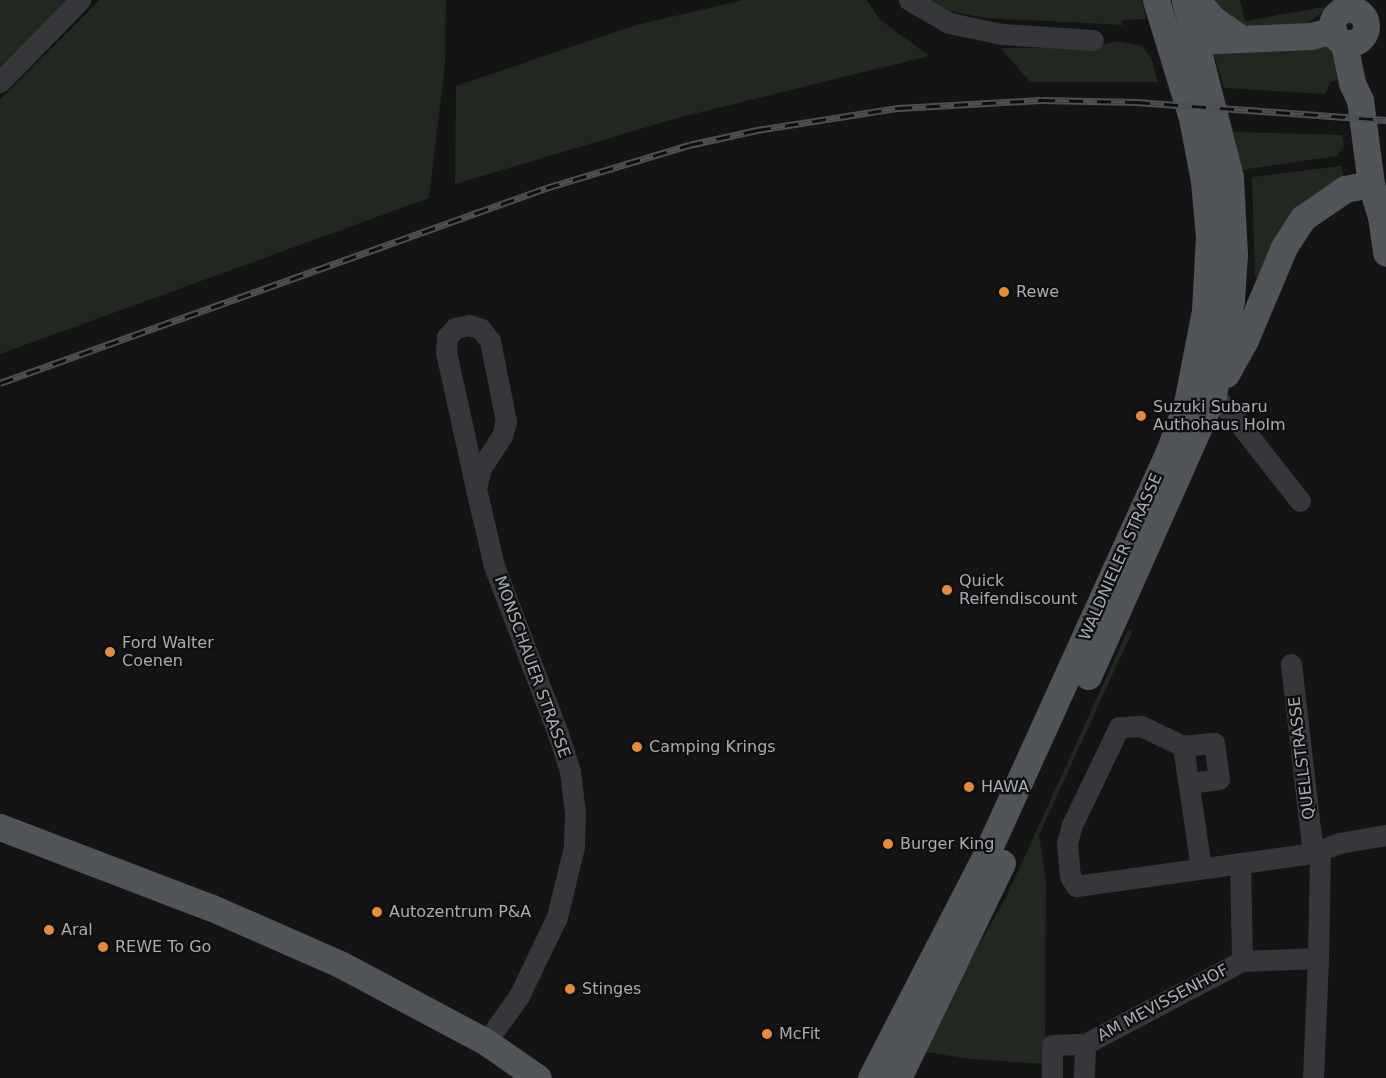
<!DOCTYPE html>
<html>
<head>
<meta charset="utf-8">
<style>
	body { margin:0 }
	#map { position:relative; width:1386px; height:1078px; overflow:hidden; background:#141415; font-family:"DejaVu Sans",sans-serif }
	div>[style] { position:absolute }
	.green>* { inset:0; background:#202820 }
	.minor>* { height:21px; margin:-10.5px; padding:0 10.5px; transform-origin:10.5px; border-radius:10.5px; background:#35373a }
	.major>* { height:27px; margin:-13.5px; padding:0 13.5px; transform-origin:13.5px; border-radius:13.5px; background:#515459 }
	.major>.ring { margin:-13.5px; padding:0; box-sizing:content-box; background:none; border:27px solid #515459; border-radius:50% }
	.rail>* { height:7px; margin-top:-3.5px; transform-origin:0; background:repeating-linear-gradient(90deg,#0f0f10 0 14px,#4c4f53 0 28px); box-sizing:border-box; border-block:2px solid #4c4f53 }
	.dots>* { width:16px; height:16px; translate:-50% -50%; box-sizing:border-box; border:3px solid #0f0f10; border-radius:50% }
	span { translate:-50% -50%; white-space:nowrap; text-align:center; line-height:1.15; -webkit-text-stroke:4.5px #0f0f10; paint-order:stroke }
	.poi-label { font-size:16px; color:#a6adb4 }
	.left { translate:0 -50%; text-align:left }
	.street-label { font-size:16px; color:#a6adb4 }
</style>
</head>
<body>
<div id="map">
	<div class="green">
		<div style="clip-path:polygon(0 0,73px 0,0 75px)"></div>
		<div style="clip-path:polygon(100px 0,446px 0,445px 64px,429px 198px,0 354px,0 100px)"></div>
		<div style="clip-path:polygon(744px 0,867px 0,879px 19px,929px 56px,677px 118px,455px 184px,456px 86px,636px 25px)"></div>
		<div style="clip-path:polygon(926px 0,1142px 0,1146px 19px,1122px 20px,1123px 25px,985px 18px,944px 10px)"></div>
		<div style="clip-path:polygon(1204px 0,1240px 0,1245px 21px,1330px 6px,1308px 23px,1252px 34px)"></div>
		<div style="clip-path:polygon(1328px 38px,1336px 60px,1337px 81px,1331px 81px,1325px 94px,1224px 88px,1212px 47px)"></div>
		<div style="clip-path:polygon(1117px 41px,1142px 46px,1151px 58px,1158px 82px,1030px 82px,1001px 48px,1089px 48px)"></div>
		<div style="clip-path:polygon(1234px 132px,1342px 135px,1344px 146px,1337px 156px,1241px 170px)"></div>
		<div style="clip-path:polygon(1341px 166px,1345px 180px,1258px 279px,1255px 276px,1252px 177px)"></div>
		<div style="clip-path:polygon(1128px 630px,1132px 632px,1039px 835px,1046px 882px,1045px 1064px,972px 1059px,920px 1051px,1008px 893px)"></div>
	</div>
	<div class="minor">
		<div style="left:909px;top:0;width:46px;rotate:29.9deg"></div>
		<div style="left:949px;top:23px;width:54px;rotate:11.7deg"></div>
		<div style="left:1002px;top:34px;width:91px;rotate:3.8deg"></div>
		<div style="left:0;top:82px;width:115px;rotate:-45.7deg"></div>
		<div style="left:1213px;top:395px;width:24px;rotate:45deg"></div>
		<div style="left:1230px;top:412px;width:113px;rotate:51.8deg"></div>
		<div style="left:476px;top:489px;width:22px;rotate:-77deg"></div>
		<div style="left:481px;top:468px;width:38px;rotate:-57deg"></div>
		<div style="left:502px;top:436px;width:16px;rotate:-75deg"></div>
		<div style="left:506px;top:421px;width:82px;rotate:-101.3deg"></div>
		<div style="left:490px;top:341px;width:15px;rotate:-127deg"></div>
		<div style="left:481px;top:329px;width:13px;rotate:-162deg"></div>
		<div style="left:469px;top:325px;width:14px;rotate:168deg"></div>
		<div style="left:455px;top:328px;width:12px;rotate:132deg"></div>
		<div style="left:447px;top:337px;width:15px;rotate:94deg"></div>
		<div style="left:446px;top:352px;width:140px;rotate:77.6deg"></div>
		<div style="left:476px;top:489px;width:79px;rotate:76.8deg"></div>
		<div style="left:494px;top:566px;width:180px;rotate:69.1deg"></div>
		<div style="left:558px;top:734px;width:39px;rotate:72deg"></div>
		<div style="left:570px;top:771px;width:42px;rotate:83.2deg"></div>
		<div style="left:575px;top:813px;width:34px;rotate:92deg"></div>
		<div style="left:574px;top:847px;width:72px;rotate:103.7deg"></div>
		<div style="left:557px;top:917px;width:88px;rotate:115.7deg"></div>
		<div style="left:519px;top:996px;width:57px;rotate:125.7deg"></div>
		<div style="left:1291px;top:664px;width:190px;rotate:83.4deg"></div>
		<div style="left:1183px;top:746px;width:31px;rotate:-6deg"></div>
		<div style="left:1214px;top:743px;width:36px;rotate:82deg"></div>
		<div style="left:1219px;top:779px;width:30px;rotate:172deg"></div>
		<div style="left:1240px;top:863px;width:98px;rotate:88.8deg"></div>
		<div style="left:1242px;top:961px;width:76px;rotate:-2.3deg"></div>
		<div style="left:1318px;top:958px;width:108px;rotate:-88.9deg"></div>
		<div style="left:1201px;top:868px;width:123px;rotate:-98.4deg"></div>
		<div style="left:1183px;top:746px;width:47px;rotate:-154.5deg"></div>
		<div style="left:1141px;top:726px;width:22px;rotate:177deg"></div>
		<div style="left:1119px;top:727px;width:109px;rotate:115.6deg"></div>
		<div style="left:1072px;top:825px;width:19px;rotate:106deg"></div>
		<div style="left:1067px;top:843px;width:33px;rotate:85deg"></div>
		<div style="left:1070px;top:876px;width:12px;rotate:59deg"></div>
		<div style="left:1076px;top:886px;width:239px;rotate:-7.9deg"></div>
		<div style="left:1313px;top:853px;width:28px;rotate:-21deg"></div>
		<div style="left:1339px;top:843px;width:48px;rotate:-9.7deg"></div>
		<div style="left:1085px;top:1044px;width:178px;rotate:-27.9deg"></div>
		<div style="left:1052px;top:1078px;width:33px;rotate:-90deg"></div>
		<div style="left:1052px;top:1045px;width:33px;rotate:-2deg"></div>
		<div style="left:1085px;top:1044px;width:34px;rotate:92deg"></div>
		<div style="left:1313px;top:1078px;width:120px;rotate:-87.6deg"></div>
	</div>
	<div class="major">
		<div style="left:1196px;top:0;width:25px;rotate:48deg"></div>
		<div style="left:1213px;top:19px;width:35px;rotate:35deg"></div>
		<div class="ring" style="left:1332px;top:9px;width:7px;height:7px"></div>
		<div style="left:1344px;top:43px;width:41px;rotate:78.7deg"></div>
		<div style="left:1352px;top:83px;width:19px;rotate:65deg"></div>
		<div style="left:1360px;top:100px;width:85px;rotate:82.5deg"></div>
		<div style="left:1371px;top:184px;width:34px;rotate:73deg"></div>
		<div style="left:1381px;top:216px;width:37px;rotate:82deg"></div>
		<div style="left:1179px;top:47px;width:38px;rotate:-11deg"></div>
		<div style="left:1216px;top:40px;width:95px;rotate:-2.4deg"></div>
		<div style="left:1311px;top:36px;width:23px;rotate:-15deg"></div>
		<div style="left:1226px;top:374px;width:39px;rotate:-61deg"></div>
		<div style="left:1245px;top:340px;width:101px;rotate:-67.2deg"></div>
		<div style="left:1284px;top:247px;width:35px;rotate:-57deg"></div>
		<div style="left:1303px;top:218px;width:51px;rotate:-34.6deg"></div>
		<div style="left:1345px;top:189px;width:26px;rotate:-11deg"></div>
		<div style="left:1088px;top:676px;width:308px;rotate:-66deg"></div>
		<div style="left:1213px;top:395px;width:97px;rotate:-79.3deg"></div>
		<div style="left:1231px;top:300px;width:46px;rotate:-86.3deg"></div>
		<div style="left:1234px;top:254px;width:77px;rotate:-93deg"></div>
		<div style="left:1230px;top:177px;width:183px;rotate:-104.3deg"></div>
		<div style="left:0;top:827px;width:225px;rotate:20.9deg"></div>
		<div style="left:210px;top:907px;width:142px;rotate:23.7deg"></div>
		<div style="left:340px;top:964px;width:166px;rotate:28.1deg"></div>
		<div style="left:486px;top:1042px;width:63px;rotate:34.7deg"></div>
		<div style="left:871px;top:1078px;width:249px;rotate:-62.7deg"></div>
		<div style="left:985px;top:857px;width:443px;rotate:-65.6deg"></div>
		<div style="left:1168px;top:454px;width:54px;rotate:-69.6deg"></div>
		<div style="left:1187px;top:403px;width:95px;rotate:-79deg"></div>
		<div style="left:1205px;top:310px;width:73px;rotate:-86.9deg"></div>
		<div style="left:1209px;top:237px;width:56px;rotate:-95.1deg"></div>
		<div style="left:1204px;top:181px;width:64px;rotate:-100.8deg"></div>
		<div style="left:1192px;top:118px;width:123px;rotate:-107deg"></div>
		<div style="left:898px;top:1078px;width:239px;rotate:-64.2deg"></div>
	</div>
	<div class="rail">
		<div style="left:0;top:383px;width:580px;rotate:-19.65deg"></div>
		<div style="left:546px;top:188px;width:149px;rotate:-16.7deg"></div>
		<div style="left:689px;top:145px;width:70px;rotate:-12.4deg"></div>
		<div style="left:757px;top:130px;width:143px;rotate:-8.9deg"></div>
		<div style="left:898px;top:108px;width:143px;rotate:-3.2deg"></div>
		<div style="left:1041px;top:100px;width:95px;rotate:1.2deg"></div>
		<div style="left:1136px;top:102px;width:251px;rotate:4.1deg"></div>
	</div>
	<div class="dots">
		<div style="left:1004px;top:292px;background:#e48c3c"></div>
		<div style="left:1141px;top:416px;background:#e48c3c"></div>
		<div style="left:947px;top:590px;background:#e48c3c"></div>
		<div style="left:110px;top:652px;background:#e48c3c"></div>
		<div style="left:637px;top:747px;background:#e48c3c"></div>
		<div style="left:969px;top:787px;background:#e48c3c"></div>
		<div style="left:888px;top:844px;background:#e48c3c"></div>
		<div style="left:377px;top:912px;background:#e48c3c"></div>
		<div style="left:49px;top:930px;background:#e48c3c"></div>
		<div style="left:103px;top:947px;background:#e48c3c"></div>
		<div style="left:570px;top:989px;background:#e48c3c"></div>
		<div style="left:767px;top:1034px;background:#e48c3c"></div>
	</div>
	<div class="poi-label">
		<span class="left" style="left:1016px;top:292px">Rewe</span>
		<span class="left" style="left:1153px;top:416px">Suzuki Subaru<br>Authohaus Holm</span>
		<span class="left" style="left:959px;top:590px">Quick<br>Reifendiscount</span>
		<span class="left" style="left:122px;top:652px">Ford Walter<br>Coenen</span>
		<span class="left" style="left:649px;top:747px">Camping Krings</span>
		<span class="left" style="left:981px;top:787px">HAWA</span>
		<span class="left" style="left:900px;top:844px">Burger King</span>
		<span class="left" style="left:389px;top:912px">Autozentrum P&amp;A</span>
		<span class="left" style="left:61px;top:930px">Aral</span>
		<span class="left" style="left:115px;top:947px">REWE To Go</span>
		<span class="left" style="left:582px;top:989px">Stinges</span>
		<span class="left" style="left:779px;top:1034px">McFit</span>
	</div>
	<div class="street-label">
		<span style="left:1121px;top:557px;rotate:-66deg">WALDNIELER STRASSE</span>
		<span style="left:532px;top:667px;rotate:70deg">MONSCHAUER STRASSE</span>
		<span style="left:1302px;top:758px;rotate:-97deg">QUELLSTRASSE</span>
		<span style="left:1163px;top:1003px;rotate:-28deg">AM MEVISSENHOF</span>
	</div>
</div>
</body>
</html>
